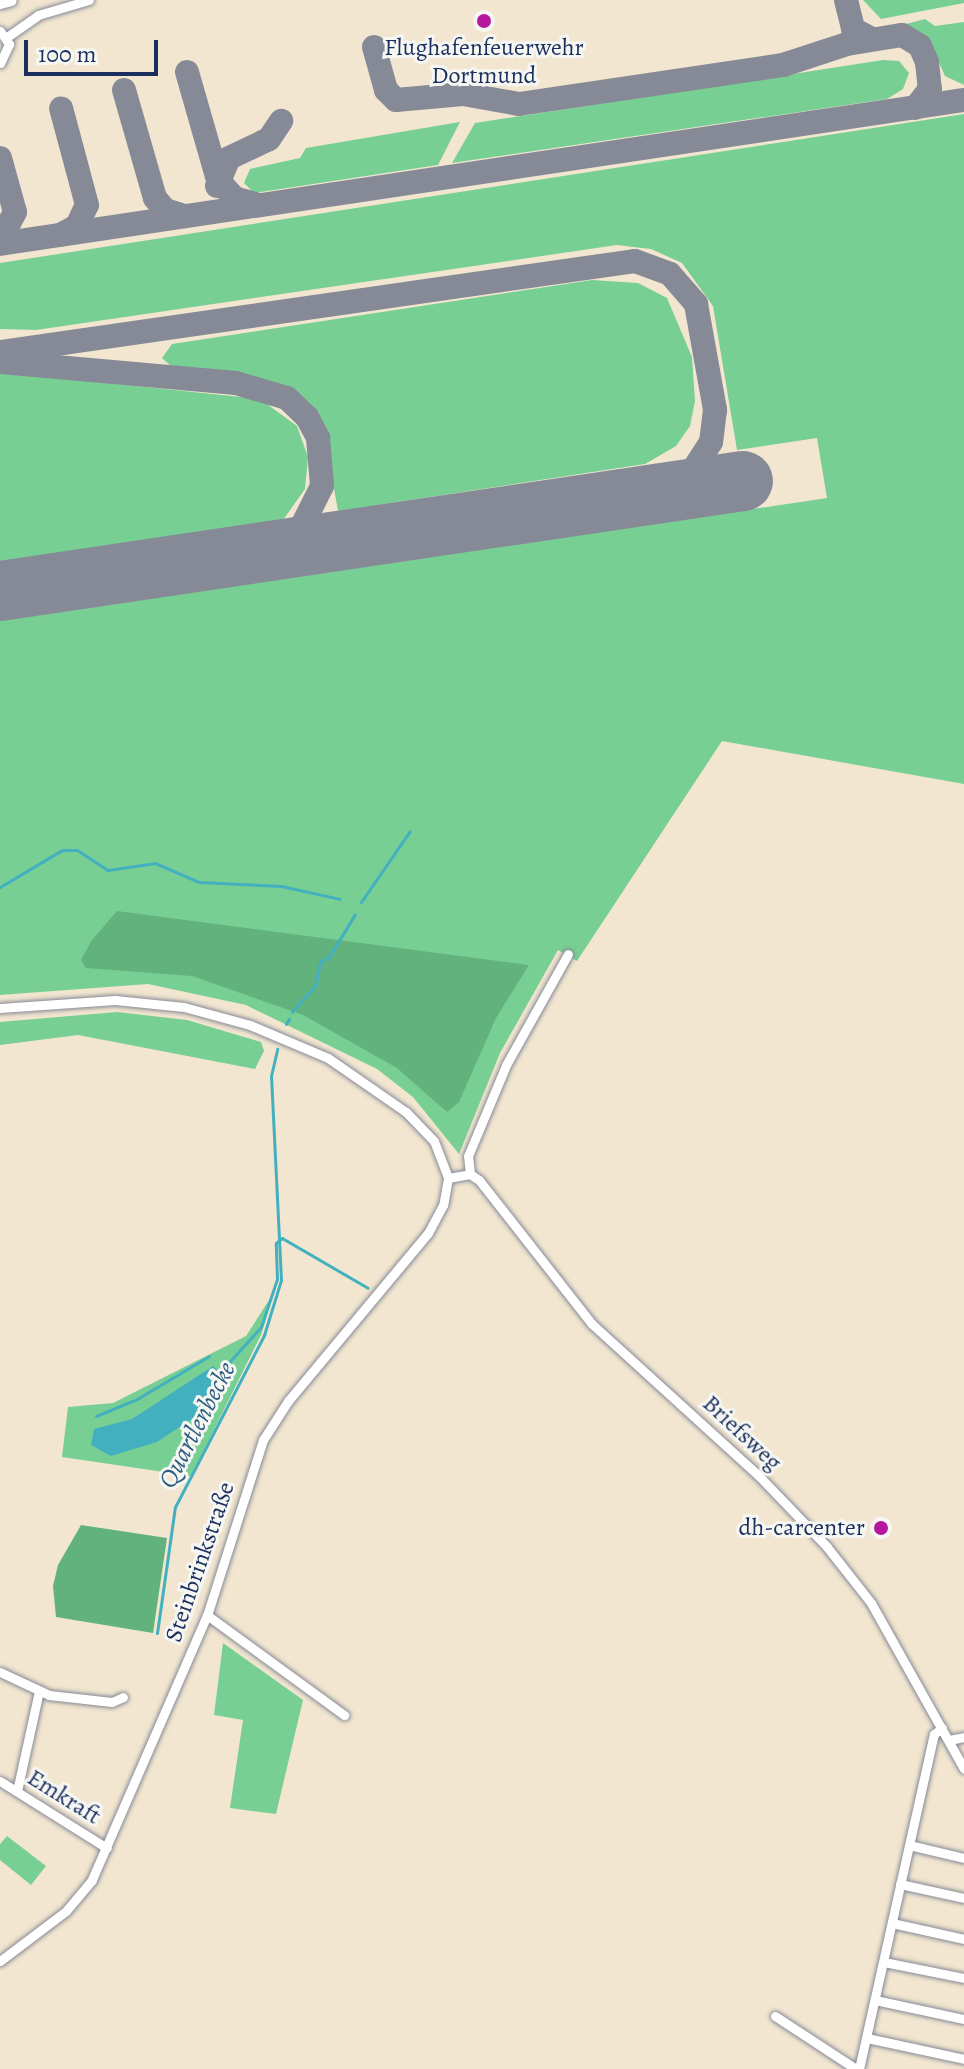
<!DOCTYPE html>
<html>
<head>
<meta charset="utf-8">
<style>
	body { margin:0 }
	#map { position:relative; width:964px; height:2069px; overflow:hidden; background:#f2e6d0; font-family:Alegreya,serif }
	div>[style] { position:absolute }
	.green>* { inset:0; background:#78cf94 }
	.forest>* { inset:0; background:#62b27e }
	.water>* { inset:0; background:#43b0c0 }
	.stream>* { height:3px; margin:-1.5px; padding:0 1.5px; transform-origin:1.5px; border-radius:1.5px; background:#43b0c0 }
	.taxiway>* { height:24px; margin:-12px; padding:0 12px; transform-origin:12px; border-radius:12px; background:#868a97 }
	.runway>* { height:60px; margin:-30px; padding:0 30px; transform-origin:30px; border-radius:30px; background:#868a97 }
	.roads { filter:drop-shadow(0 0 2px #868a97) drop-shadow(0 0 2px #868a97) }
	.minor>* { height:9px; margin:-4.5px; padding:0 4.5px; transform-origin:4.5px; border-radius:4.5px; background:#fff }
	.major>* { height:11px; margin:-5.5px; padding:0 5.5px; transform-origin:5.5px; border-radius:5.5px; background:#fff }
	.dots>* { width:22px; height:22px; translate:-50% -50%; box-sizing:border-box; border:4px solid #f6f6f2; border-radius:50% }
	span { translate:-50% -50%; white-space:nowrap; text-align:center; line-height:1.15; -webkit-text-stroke:6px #f6f6f2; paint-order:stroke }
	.poi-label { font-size:24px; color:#1b2f5e }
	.right { translate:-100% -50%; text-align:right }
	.street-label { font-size:24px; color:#1b2f5e }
	.water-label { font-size:26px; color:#295c80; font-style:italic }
	.scale { position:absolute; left:24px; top:40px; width:134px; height:36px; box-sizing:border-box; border:4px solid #1b2f5e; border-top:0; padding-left:10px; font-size:24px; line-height:28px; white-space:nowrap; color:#1b2f5e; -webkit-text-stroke:6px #f6f6f2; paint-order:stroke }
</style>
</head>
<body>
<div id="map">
	<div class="green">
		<div style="clip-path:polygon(863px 0,964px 0,964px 3px,881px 19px)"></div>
		<div style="clip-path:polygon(925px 19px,935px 26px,964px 22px,964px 85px,945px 76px,930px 42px,906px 24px)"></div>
		<div style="clip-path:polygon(883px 60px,899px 61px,909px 73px,903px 89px,887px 99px,452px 163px,475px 123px)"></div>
		<div style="clip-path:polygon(964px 114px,964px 784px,722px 741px,577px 961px,558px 950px,500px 1053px,459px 1154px,413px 1097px,377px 1069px,246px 1005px,148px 984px,0 995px,0 621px,827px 498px,817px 438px,737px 450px,713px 306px,682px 263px,651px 249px,617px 245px,36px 330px,0 329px,0 263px)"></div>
		<div style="clip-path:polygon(460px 122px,438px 165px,254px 193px,244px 183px,250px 169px,300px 158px,306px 148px)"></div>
		<div style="clip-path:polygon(592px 280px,638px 283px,667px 298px,692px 357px,695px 401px,690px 426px,676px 446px,645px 464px,338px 511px,325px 439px,299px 398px,271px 382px,174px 369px,162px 358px,172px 344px)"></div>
		<div style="clip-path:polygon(0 372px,260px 399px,297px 426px,308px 457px,305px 489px,283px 520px,0 562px)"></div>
		<div style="clip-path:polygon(117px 1012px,187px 1020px,261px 1042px,264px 1051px,255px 1069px,78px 1035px,0 1045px,0 1022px)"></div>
		<div style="clip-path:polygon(273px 1294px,261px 1335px,191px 1476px,62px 1457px,68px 1407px,113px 1403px,246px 1336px)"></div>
		<div style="clip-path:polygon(223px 1643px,303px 1700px,276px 1814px,230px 1808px,243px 1720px,214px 1715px)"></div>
		<div style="clip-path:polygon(7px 1836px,46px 1866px,31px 1885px,0 1860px,0 1844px)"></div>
	</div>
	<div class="forest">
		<div style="clip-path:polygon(117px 911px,529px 965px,496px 1018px,459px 1102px,447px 1112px,397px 1068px,303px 1015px,192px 976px,86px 968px,81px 960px,92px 940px)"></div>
		<div style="clip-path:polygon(81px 1525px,167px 1538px,153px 1633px,56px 1617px,53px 1586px,58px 1565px)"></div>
	</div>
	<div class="water">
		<div style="clip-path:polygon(213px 1366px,223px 1376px,208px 1408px,157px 1442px,111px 1456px,91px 1445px,94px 1429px,132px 1419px)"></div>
	</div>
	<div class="stream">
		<div style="left:0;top:887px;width:72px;rotate:-30.8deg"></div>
		<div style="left:62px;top:850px;width:15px"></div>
		<div style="left:77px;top:850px;width:37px;rotate:33deg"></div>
		<div style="left:108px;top:870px;width:48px;rotate:-8.5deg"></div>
		<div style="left:155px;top:863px;width:48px;rotate:23.4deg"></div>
		<div style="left:199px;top:882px;width:82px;rotate:2.8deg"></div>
		<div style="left:281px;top:886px;width:60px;rotate:12.4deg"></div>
		<div style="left:361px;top:902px;width:86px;rotate:-55.4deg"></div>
		<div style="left:292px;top:1012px;width:35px;rotate:-49deg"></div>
		<div style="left:315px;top:986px;width:25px;rotate:-78deg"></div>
		<div style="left:320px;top:962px;width:10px;rotate:-29deg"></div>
		<div style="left:329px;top:957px;width:50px;rotate:-58.8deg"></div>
		<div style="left:286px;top:1024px;width:6px;rotate:-59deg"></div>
		<div style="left:222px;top:1370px;width:58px;rotate:-47.8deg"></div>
		<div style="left:261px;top:1327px;width:51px;rotate:-71.6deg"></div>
		<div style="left:277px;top:1279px;width:36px;rotate:-92deg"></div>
		<div style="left:276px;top:1243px;width:8px;rotate:-40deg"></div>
		<div style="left:282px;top:1238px;width:99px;rotate:30.2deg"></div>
		<div style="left:96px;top:1416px;width:44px;rotate:-22.5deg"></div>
		<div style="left:137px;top:1399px;width:84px;rotate:-30.8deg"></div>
		<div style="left:157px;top:1633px;width:127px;rotate:-81.9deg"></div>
		<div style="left:175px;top:1507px;width:194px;rotate:-62.6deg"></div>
		<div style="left:264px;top:1335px;width:58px;rotate:-72.8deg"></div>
		<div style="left:281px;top:1280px;width:204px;rotate:-92.8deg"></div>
		<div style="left:271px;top:1076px;width:28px;rotate:-77deg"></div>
	</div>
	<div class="taxiway">
		<div style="left:846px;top:0;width:30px;rotate:76deg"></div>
		<div style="left:853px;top:29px;width:21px;rotate:28deg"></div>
		<div style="left:374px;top:47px;width:45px;rotate:74.4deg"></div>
		<div style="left:386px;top:90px;width:14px;rotate:45deg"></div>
		<div style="left:396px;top:100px;width:67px;rotate:-5.1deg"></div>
		<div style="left:463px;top:94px;width:57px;rotate:10.1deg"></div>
		<div style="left:519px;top:104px;width:267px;rotate:-8.4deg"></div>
		<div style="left:783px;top:65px;width:67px;rotate:-18.2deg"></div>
		<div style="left:847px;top:44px;width:56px;rotate:-9.3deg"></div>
		<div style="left:902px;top:35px;width:21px;rotate:31deg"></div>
		<div style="left:920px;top:46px;width:17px;rotate:66deg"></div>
		<div style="left:927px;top:62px;width:27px;rotate:84deg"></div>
		<div style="left:930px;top:89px;width:24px;rotate:128deg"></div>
		<div style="left:187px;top:72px;width:112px;rotate:74deg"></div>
		<div style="left:218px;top:180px;width:24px;rotate:48deg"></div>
		<div style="left:234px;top:198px;width:25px;rotate:16deg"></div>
		<div style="left:124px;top:90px;width:112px;rotate:74deg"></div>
		<div style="left:155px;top:198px;width:16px;rotate:50deg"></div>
		<div style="left:165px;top:210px;width:21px;rotate:17deg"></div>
		<div style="left:0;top:158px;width:56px;rotate:74.5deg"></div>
		<div style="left:15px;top:212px;width:32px;rotate:118deg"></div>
		<div style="left:217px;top:186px;width:30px;rotate:-67deg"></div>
		<div style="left:229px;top:158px;width:44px;rotate:-25.4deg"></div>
		<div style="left:269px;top:139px;width:22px;rotate:-56deg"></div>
		<div style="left:60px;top:235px;width:19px;rotate:-28deg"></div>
		<div style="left:77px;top:226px;width:23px;rotate:-65deg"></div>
		<div style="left:87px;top:205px;width:100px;rotate:-105deg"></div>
		<div style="left:0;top:244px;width:975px;rotate:-8.5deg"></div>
		<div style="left:0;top:352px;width:641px;rotate:-8.16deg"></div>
		<div style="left:635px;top:261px;width:37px;rotate:20deg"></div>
		<div style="left:670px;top:274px;width:40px;rotate:49deg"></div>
		<div style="left:696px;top:304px;width:108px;rotate:79.8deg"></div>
		<div style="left:715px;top:410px;width:32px;rotate:97deg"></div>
		<div style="left:711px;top:442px;width:33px;rotate:123deg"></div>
		<div style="left:693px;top:470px;width:30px;rotate:146deg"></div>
		<div style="left:668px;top:487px;width:24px;rotate:163deg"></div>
		<div style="left:0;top:362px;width:237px;rotate:5.1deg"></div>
		<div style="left:236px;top:383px;width:53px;rotate:16.4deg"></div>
		<div style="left:287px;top:398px;width:28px;rotate:44deg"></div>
		<div style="left:307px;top:417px;width:24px;rotate:62deg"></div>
		<div style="left:318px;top:438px;width:48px;rotate:85.2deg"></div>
		<div style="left:322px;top:486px;width:45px;rotate:116.6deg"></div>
		<div style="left:302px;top:526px;width:49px;rotate:147.6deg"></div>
	</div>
	<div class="runway">
		<div style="left:0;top:591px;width:751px;rotate:-8.42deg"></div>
	</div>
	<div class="roads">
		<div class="minor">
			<div style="left:0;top:31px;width:16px;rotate:55deg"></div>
			<div style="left:9px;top:44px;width:21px;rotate:115deg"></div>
			<div style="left:7px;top:37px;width:38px;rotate:-35deg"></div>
			<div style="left:38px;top:15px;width:53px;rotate:-16.4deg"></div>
			<div style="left:0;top:1008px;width:115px;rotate:-4deg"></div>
			<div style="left:115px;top:1000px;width:69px;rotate:5.8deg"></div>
			<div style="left:184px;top:1007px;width:68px;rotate:15.3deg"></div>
			<div style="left:250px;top:1025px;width:85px;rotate:22.9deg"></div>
			<div style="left:328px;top:1058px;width:95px;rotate:34.7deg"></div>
			<div style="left:406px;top:1112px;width:40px;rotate:46deg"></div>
			<div style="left:434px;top:1141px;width:40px;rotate:69deg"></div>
			<div style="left:448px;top:1178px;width:27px;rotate:100deg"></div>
			<div style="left:443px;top:1205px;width:32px;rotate:118deg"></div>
			<div style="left:428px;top:1233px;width:219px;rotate:129.8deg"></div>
			<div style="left:288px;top:1401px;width:46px;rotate:122.7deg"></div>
			<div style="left:263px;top:1440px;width:184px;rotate:107.7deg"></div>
			<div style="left:207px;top:1615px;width:289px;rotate:113.5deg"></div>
			<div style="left:92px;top:1880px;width:40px;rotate:130deg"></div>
			<div style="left:66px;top:1911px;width:83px;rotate:142.9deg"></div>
			<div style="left:470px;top:1174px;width:18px;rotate:-96deg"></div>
			<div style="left:468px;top:1156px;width:99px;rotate:-67.3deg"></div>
			<div style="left:506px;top:1065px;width:127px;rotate:-60.8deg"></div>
			<div style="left:448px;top:1178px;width:22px;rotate:-10deg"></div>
			<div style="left:470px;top:1174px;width:11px;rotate:34deg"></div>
			<div style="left:479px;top:1180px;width:183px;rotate:51.9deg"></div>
			<div style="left:592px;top:1324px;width:226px;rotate:42.3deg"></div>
			<div style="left:759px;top:1476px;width:98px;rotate:46.2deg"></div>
			<div style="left:827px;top:1547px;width:71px;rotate:51.8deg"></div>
			<div style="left:871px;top:1603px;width:190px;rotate:60.7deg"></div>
			<div style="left:207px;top:1615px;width:170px;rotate:36.1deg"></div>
			<div style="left:0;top:1672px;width:54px;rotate:25.1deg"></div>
			<div style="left:49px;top:1695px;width:63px;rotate:6.3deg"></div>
			<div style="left:112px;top:1702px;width:12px;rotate:-24deg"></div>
			<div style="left:949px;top:1740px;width:15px;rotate:-11deg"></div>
			<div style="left:0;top:1781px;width:126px;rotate:32.1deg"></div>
			<div style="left:17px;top:1791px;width:102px;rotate:-77.6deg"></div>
			<div style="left:909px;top:1845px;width:57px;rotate:13.3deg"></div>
			<div style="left:900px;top:1884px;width:66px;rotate:12.3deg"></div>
			<div style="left:892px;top:1923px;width:74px;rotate:12.5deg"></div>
			<div style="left:884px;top:1962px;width:82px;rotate:11.3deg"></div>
			<div style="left:875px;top:2000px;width:91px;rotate:12.1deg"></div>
			<div style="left:775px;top:2016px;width:97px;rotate:33.2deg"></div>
			<div style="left:867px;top:2038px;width:99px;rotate:12.2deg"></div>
			<div style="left:859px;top:2069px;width:343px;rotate:-77.4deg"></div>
			<div style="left:934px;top:1734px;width:10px;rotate:-37deg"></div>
		</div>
		<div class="major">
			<div style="left:0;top:3px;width:11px;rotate:-15deg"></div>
		</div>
	</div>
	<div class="dots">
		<div style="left:484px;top:21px;background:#b5179e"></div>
		<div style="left:881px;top:1528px;background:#b5179e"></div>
	</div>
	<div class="poi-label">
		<span style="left:484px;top:62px">Flughafenfeuerwehr<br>Dortmund</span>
		<span class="right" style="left:865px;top:1528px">dh-carcenter</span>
	</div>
	<div class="street-label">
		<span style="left:742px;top:1433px;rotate:43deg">Briefsweg</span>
		<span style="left:200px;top:1562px;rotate:-71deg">Steinbrinkstraße</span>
		<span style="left:64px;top:1797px;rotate:32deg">Emkraft</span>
	</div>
	<div class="water-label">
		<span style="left:197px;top:1425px;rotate:-63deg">Quartlenbecke</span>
	</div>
	<div class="scale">100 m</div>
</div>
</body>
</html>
